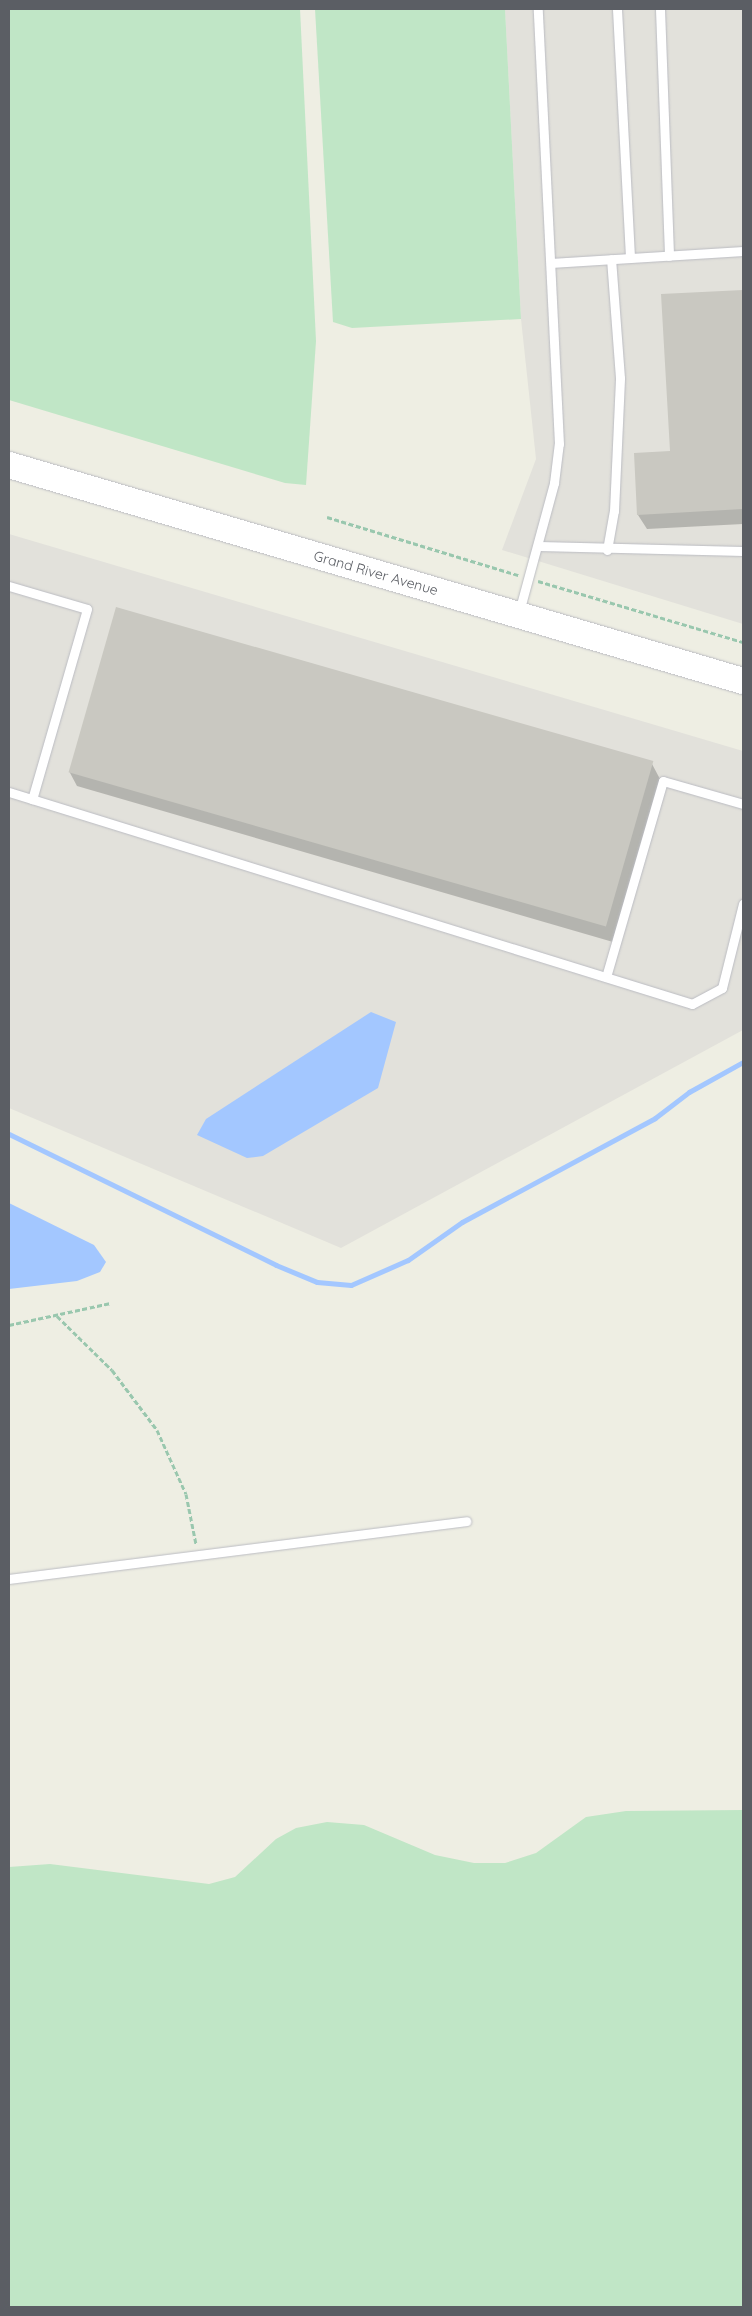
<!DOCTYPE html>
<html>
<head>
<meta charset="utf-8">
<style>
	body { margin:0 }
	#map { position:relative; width:752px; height:2316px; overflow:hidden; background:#eeeee3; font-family:Quicksand,sans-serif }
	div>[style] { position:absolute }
	.industrial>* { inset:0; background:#e2e1db }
	.green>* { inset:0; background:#c0e6c6 }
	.water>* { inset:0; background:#a3c7ff }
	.shadow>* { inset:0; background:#0003 }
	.stream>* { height:5px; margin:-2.5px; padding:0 2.5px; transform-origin:2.5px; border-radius:2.5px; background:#a3c7ff }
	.building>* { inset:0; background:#c9c8c1; transform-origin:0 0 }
	.path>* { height:3px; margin-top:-1.5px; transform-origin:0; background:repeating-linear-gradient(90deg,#99c7ae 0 5px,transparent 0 7.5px) }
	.roads { filter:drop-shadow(0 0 1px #bbbcc2) drop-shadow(0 0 1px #bbbcc2) }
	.lane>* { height:9px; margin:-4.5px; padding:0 4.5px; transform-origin:4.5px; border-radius:4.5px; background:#fff }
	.secondary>* { height:26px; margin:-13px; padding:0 13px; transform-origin:13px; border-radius:13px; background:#fff }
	span { translate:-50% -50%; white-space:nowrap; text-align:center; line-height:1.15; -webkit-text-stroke:4px #fff; paint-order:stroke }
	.street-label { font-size:14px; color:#5b5e64 }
	.frame { position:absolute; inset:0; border:10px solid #5b5e64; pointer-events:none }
</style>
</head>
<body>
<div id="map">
	<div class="industrial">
		<div style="clip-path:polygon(505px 9px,743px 9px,743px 624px,502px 550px,536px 459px,521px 319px)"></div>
		<div style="clip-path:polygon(9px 534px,743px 751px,743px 1030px,341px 1248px,9px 1108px)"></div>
	</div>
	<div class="green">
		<div style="clip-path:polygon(9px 9px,300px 9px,316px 341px,306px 485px,285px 483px,9px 400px)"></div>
		<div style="clip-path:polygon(315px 9px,505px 9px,521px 319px,352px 328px,333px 322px)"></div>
		<div style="clip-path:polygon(743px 1810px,743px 2307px,9px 2307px,9px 1867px,50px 1864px,209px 1884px,235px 1877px,276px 1839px,296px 1828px,327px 1822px,364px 1825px,435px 1855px,474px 1863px,505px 1863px,536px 1853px,586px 1817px,626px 1811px)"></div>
	</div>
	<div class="water">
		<div style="clip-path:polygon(371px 1012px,396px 1022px,378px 1088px,263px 1156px,247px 1158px,197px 1135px,206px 1119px)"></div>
		<div style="clip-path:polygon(9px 1203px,94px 1245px,106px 1262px,100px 1272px,77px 1281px,9px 1289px)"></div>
	</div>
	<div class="shadow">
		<div style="clip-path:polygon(743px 291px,743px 524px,647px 529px,638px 515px,671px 453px,663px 295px)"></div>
		<div style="clip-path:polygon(652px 764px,660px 779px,613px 942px,77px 786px,69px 771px)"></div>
	</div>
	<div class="stream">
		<div style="left:9px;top:1134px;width:297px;rotate:26.1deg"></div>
		<div style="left:276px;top:1265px;width:44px;rotate:22.5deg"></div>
		<div style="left:317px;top:1282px;width:34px;rotate:5deg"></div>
		<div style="left:351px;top:1285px;width:62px;rotate:-23.7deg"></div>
		<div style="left:408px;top:1260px;width:66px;rotate:-35.1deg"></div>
		<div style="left:462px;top:1222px;width:219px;rotate:-28.3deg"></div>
		<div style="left:655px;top:1118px;width:43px;rotate:-37.4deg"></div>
		<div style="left:689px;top:1092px;width:62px;rotate:-29.1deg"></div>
	</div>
	<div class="building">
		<div style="clip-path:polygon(743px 290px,743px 509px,637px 515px,634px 453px,670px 451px,661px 294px)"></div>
		<div style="left:116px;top:607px;width:559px;height:172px;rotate:16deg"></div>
	</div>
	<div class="path">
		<div style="left:327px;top:517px;width:200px;rotate:16.9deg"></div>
		<div style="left:538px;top:581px;width:214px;rotate:16.6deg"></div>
		<div style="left:57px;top:1316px;width:77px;rotate:44.5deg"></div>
		<div style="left:112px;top:1370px;width:75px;rotate:53.1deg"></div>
		<div style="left:157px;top:1430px;width:70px;rotate:65.6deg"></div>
		<div style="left:186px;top:1494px;width:51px;rotate:78.7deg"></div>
		<div style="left:9px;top:1325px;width:104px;rotate:-12.2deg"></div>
	</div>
	<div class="roads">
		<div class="lane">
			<div style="left:617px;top:9px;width:249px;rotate:87deg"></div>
			<div style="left:660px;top:9px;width:247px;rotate:87.9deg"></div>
			<div style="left:551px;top:263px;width:192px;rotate:-3.6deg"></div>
			<div style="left:539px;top:546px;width:204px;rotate:1.4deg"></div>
			<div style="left:607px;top:550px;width:40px;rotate:-80deg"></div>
			<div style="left:614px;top:511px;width:133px;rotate:-87.4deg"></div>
			<div style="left:620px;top:378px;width:119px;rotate:-94.3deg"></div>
			<div style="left:9px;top:586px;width:81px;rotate:16.4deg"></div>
			<div style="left:87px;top:609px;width:198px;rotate:106.1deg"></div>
			<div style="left:519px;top:612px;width:134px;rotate:-74.8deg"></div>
			<div style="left:554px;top:483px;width:39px;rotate:-83deg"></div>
			<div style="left:559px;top:444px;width:436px;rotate:-92.8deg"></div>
			<div style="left:9px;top:792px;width:715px;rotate:17.24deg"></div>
			<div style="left:692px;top:1004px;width:34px;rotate:-28deg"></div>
			<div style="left:722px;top:988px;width:87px;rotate:-76deg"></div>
			<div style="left:606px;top:977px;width:204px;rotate:-73.8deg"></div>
			<div style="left:663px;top:781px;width:83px;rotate:16deg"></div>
			<div style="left:9px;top:1579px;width:461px;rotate:-7.2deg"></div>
		</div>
		<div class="secondary">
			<div style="left:9px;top:465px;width:765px;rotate:16.4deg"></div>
		</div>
	</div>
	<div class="street-label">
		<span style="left:376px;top:573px;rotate:16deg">Grand River Avenue</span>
	</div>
	<div class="frame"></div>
</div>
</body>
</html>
